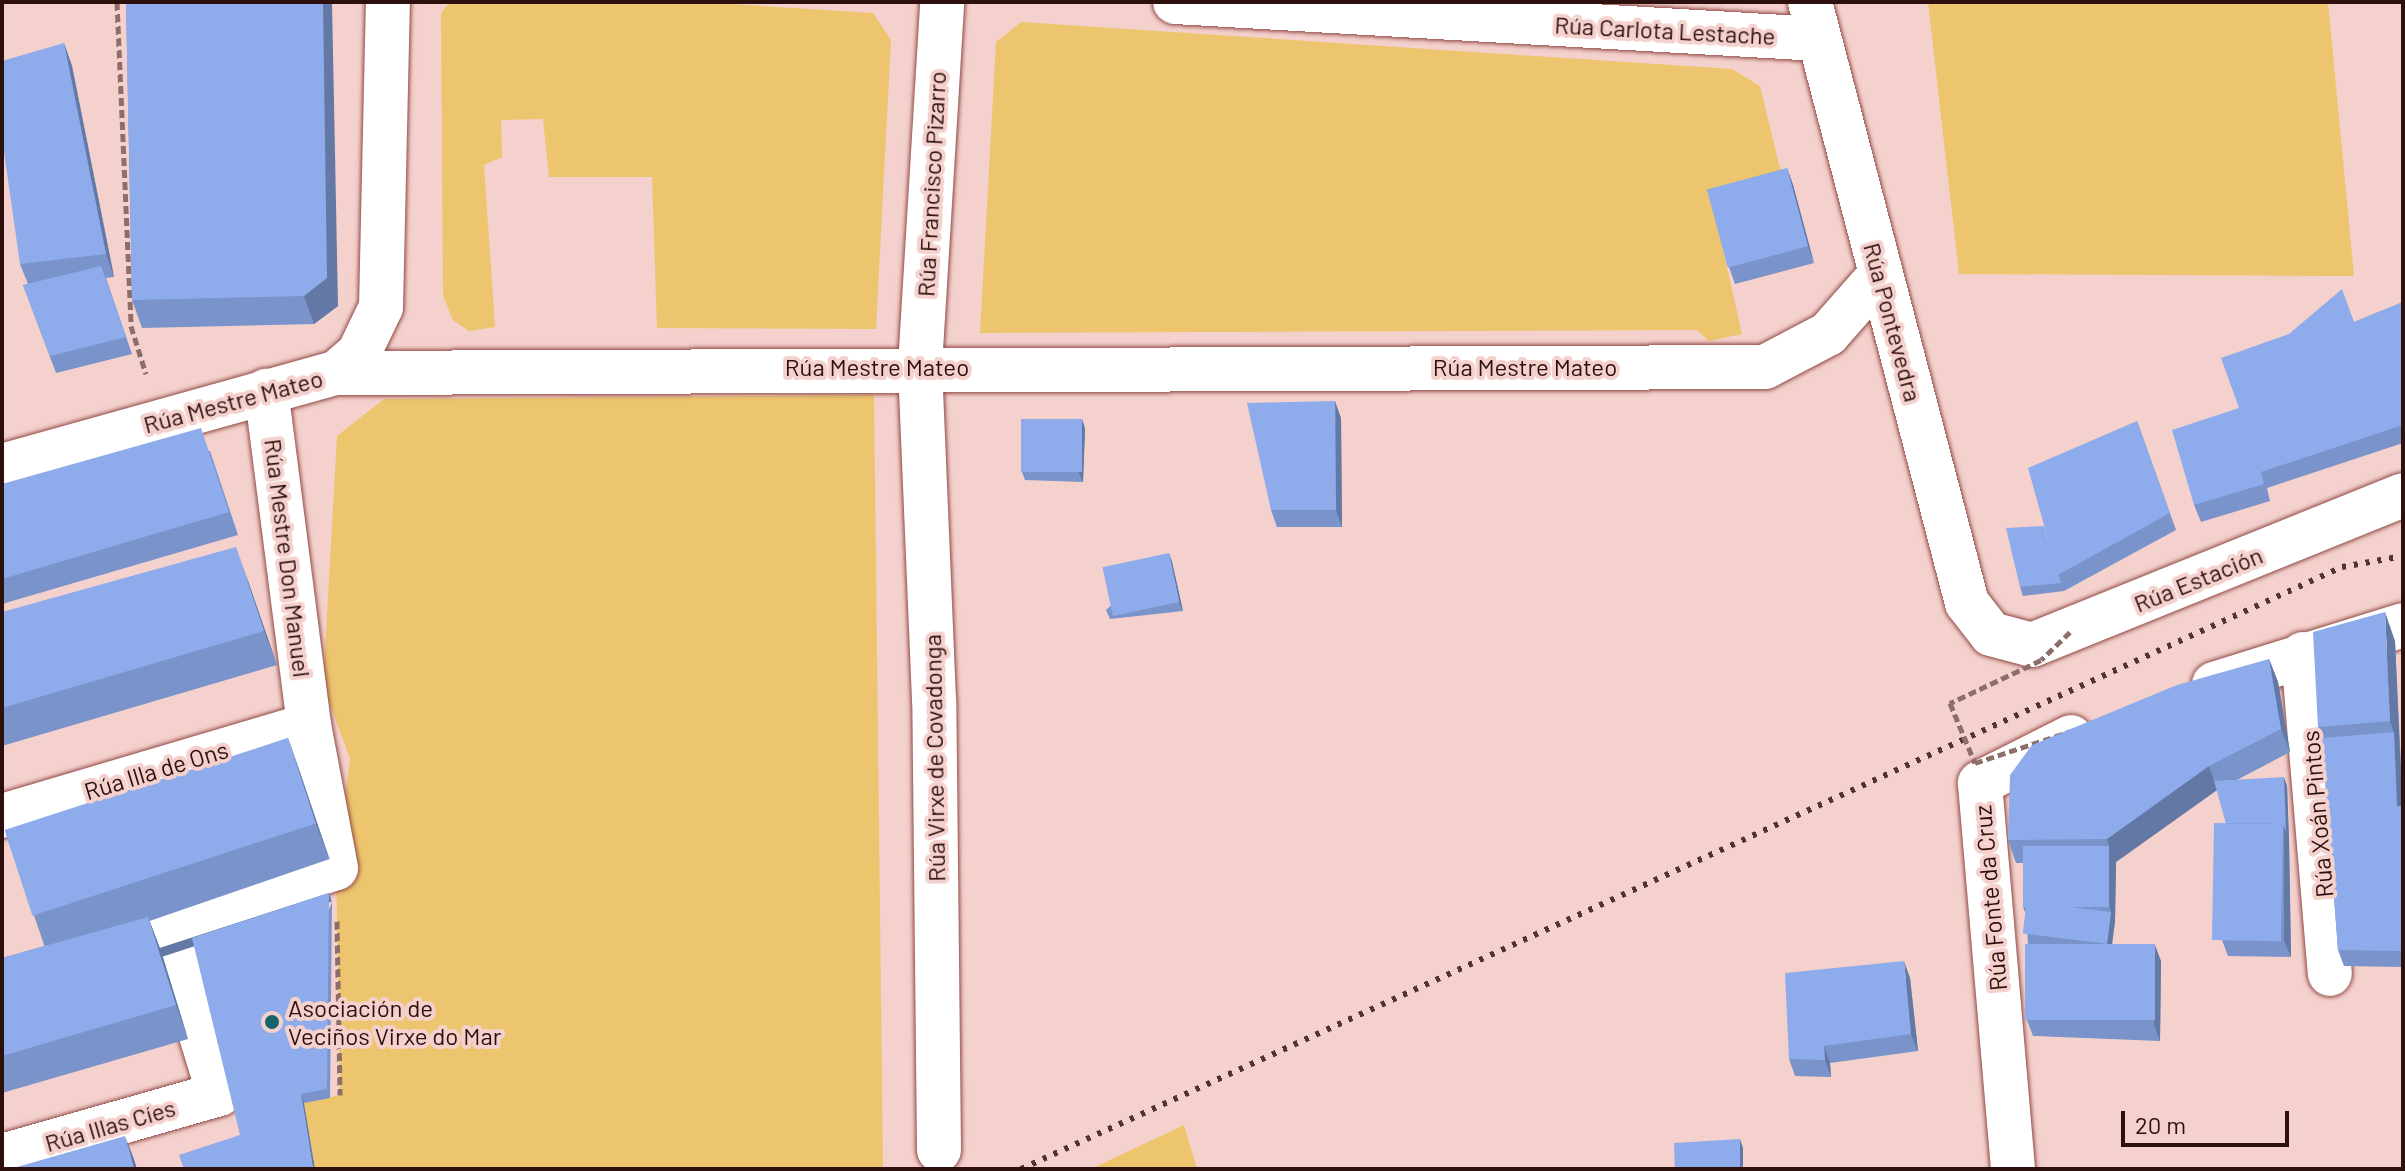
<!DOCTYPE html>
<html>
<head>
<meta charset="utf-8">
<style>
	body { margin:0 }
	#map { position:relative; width:2405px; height:1171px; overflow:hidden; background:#f4d1cd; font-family:Barlow,sans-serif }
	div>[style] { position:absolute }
	.green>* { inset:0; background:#ecc56e }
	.path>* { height:5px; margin-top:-2.5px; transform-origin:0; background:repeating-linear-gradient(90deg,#8e6e6b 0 8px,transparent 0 12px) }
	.roads { filter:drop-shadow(0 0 2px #914944) drop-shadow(0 0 2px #914944) }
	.minor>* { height:44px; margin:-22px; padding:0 22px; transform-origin:22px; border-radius:22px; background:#fff }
	.rail>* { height:6px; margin-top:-3px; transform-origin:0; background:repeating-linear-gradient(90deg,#523331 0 4px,transparent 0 12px) }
	.path-bridge>* { height:5px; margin-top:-2.5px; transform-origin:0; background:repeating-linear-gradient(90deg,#8e6e6b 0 8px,transparent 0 12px) }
	.wall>* { inset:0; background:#7a93ca; transform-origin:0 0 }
	.shaded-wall>* { inset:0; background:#6378a4; transform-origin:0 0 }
	.building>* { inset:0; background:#8eabeb; transform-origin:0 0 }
	.dots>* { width:22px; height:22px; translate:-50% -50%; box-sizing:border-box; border:4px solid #f4d1cd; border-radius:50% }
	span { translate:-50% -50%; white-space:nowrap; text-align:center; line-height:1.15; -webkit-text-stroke:8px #f4d1cd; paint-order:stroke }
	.street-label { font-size:24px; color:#2d0f0e }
	.poi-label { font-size:24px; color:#2d0f0e }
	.left { translate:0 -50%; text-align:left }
	.frame { position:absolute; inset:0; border:4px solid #2d0f0e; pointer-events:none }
	.scale { position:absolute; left:2121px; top:1111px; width:168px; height:36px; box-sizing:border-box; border:4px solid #2d0f0e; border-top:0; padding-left:10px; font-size:24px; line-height:28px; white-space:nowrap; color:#2d0f0e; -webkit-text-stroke:6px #f4d1cd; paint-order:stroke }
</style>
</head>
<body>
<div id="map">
	<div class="green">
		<div style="clip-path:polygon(450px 2px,699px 2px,873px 13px,891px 40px,876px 329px,657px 328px,652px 177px,549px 177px,543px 119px,501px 120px,502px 157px,484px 165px,495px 327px,469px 331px,453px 320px,443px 296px,441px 13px)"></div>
		<div style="clip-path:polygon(1928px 2px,2328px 2px,2354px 276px,1959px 274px)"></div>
		<div style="clip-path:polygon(1021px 22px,1732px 69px,1760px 86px,1789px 206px,1720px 236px,1742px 334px,1709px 341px,1697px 330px,980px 333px,996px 42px)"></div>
		<div style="clip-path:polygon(874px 395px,883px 1169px,315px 1169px,304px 1103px,340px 1095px,336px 868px,350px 759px,323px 685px,337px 436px,384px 399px)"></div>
		<div style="clip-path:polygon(1184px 1125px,1197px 1169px,1091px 1169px)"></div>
	</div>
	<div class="path">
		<div style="left:117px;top:2px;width:324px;rotate:87.5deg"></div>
		<div style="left:131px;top:326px;width:50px;rotate:72.6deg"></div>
		<div style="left:337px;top:921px;width:174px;rotate:89deg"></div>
	</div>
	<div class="roads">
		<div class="minor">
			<div style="left:1175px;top:2px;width:645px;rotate:3.29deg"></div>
			<div style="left:1810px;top:2px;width:621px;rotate:75.36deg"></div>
			<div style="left:1967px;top:603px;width:39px;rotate:52deg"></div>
			<div style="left:1991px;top:634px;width:42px;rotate:15deg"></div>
			<div style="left:2032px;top:645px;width:400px;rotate:-22deg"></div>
			<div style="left:336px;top:373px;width:30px;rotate:-41deg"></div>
			<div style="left:359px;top:353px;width:51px;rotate:-64.4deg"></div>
			<div style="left:381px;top:307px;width:305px;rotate:-88.7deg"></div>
			<div style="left:2px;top:466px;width:347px;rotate:-15.6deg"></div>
			<div style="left:336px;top:373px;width:1429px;rotate:-0.24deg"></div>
			<div style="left:1765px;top:367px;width:71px;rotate:-27.6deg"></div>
			<div style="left:1828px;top:334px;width:79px;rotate:-48.6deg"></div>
			<div style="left:2303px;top:654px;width:321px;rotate:85.2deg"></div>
			<div style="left:2214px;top:684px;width:198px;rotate:-17.3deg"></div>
			<div style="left:2px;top:816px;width:320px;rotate:-16.5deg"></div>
			<div style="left:939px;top:1150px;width:450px;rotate:-90.6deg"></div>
			<div style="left:934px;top:700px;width:334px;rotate:-92.4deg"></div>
			<div style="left:920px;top:366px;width:365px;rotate:-86.5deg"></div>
			<div style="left:2px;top:1156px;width:226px;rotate:-15.9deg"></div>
			<div style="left:219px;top:1094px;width:177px;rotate:-107.1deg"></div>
			<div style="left:167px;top:925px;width:178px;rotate:-18.6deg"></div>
			<div style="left:336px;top:868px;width:146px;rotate:-100.7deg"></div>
			<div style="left:309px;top:725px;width:337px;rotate:-97.3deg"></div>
			<div style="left:2013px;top:1169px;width:387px;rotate:-94.9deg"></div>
			<div style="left:1980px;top:783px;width:102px;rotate:-26.8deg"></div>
		</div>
	</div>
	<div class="rail">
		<div style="left:1021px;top:1169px;width:1452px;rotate:-24.5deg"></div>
		<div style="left:2342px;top:567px;width:62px;rotate:-10.2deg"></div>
	</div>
	<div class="path-bridge">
		<div style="left:2070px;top:632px;width:40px;rotate:136deg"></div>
		<div style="left:2041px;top:660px;width:101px;rotate:154.7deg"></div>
		<div style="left:1950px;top:703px;width:65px;rotate:67.4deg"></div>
		<div style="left:1975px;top:763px;width:101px;rotate:-18.4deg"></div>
	</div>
	<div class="wall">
		<div style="clip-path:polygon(126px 2px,338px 306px,314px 324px,142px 328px,132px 300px)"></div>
		<div style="clip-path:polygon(64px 43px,72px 66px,114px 277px,106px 278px,132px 354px,56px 373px,23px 285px,28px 284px,20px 264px)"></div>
		<div style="clip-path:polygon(1787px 168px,1793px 185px,1814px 263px,1735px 284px,1729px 267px)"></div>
		<div style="clip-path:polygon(2403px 302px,2403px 443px,2267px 488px,2270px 501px,2201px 522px,2194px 505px,2239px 409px,2354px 322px)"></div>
		<div style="clip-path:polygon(1341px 418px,1342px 527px,1277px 527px,1271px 510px)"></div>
		<div style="clip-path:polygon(2137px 421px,2176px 530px,2064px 591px,2023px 596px,2020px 587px)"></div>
		<div style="clip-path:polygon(1085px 428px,1083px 482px,1025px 480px,1022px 472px)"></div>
		<div style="clip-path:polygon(210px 451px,238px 535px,2px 604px,2px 484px)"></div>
		<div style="clip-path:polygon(1169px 553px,1172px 562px,1183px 611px,1110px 619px,1106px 610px)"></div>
		<div style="clip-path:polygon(248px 581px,277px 665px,2px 746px,2px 612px)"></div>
		<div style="clip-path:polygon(2395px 641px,2403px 806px,2403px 967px,2344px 966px,2338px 950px,2322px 738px,2318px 727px)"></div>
		<div style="clip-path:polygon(2269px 659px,2278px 682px,2290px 752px,2237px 780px,2287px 786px,2289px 840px,2291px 957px,2228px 956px,2222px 940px,2226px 823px,2217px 790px,2116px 862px,2115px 921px,2112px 945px,2161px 961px,2160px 1041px,2033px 1036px,2027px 1020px,2028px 944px,2026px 914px,2023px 907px,2023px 863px,2016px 863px,2008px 840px)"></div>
		<div style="left:288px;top:738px;width:128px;height:298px;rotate:71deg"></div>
		<div style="clip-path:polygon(332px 902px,330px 1098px,304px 1103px,240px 1135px)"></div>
		<div style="clip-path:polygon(148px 917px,161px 951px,188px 1039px,2px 1093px,2px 958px)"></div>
		<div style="clip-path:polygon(1910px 978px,1918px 1051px,1830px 1063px,1831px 1077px,1795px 1076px,1789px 1059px)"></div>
	</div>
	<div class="shaded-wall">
		<div style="clip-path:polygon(323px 2px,332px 2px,338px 306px,314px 324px,304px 296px)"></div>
		<div style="clip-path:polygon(64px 43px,72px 66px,114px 277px,106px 254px)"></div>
		<div style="clip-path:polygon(1787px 168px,1793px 185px,1814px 263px,1808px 246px)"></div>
		<div style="clip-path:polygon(1335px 401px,1341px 418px,1342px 527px,1336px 510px)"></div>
		<div style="clip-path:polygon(1082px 419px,1085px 428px,1083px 482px,1079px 473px)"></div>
		<div style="clip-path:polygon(236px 547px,248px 581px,277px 665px,264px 631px)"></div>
		<div style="clip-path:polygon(1169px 553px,1172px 562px,1183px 611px,1179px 602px)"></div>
		<div style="clip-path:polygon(2385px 612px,2395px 641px,2403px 823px,2397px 806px,2394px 733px,2390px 721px)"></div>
		<div style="clip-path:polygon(2269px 659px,2278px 682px,2290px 752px,2281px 729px)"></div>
		<div style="clip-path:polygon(288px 738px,300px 772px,329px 859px,316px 824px)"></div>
		<div style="clip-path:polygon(2209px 766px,2217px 790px,2116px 862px,2115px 921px,2109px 967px,2105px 958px,2111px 912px,2109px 905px,2109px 846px,2107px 839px)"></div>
		<div style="clip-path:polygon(2284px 777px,2287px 786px,2289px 840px,2291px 957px,2284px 940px)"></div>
		<div style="left:329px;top:893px;width:9px;height:196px;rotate:72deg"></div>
		<div style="clip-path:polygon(148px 917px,161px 951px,188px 1039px,176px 1005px)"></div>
		<div style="clip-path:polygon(2155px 945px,2161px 961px,2160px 1041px,2154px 1024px)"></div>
		<div style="clip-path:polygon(1904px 961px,1910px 978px,1918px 1051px,1911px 1034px)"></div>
		<div style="clip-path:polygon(1824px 1046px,1830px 1063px,1831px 1077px,1825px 1060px)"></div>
		<div style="clip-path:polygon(301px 1094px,304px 1103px,315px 1169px,313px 1169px)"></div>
		<div style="clip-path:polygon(125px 1136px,134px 1159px,137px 1169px,134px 1169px)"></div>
		<div style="clip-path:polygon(1740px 1139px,1743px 1148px,1743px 1169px,1740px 1169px)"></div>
	</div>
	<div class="building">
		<div style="clip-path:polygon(126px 2px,323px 2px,327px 278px,304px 296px,132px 300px)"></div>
		<div style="clip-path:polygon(64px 43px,106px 254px,20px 264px,2px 138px,2px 61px)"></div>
		<div style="left:1787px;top:168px;width:81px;height:83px;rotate:75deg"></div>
		<div style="clip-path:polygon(101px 266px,126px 337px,50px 356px,23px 285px)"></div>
		<div style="clip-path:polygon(2342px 289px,2354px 322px,2403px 302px,2403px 425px,2261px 472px,2264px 484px,2194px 505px,2172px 430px,2239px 408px,2221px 358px,2289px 334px)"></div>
		<div style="clip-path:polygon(1335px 401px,1336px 510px,1271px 510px,1247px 403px)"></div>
		<div style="left:1021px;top:419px;width:61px;height:53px"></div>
		<div style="clip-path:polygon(2137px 421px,2170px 513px,2058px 575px,2028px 468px)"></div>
		<div style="clip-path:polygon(201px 428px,229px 512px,2px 579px,2px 484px)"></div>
		<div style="clip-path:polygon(2044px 526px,2061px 583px,2020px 587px,2006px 528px)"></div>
		<div style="clip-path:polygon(236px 547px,264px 631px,2px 708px,2px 612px)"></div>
		<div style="left:1169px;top:553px;width:50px;height:68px;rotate:78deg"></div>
		<div style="clip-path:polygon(2385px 612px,2390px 721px,2318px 727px,2313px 632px)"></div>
		<div style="clip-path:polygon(2269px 659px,2281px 729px,2209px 766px,2107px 839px,2008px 840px,2010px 775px,2032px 745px,2177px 685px)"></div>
		<div style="clip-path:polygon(2394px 732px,2397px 806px,2403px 806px,2403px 951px,2338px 950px,2322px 738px)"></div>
		<div style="left:288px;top:738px;width:90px;height:298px;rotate:72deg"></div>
		<div style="clip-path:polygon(2284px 777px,2286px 832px,2283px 824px,2226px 823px,2214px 781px)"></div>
		<div style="left:2214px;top:823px;width:69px;height:117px;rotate:1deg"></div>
		<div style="left:2023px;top:846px;width:86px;height:61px"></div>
		<div style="clip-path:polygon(329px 893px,327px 1089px,301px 1094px,313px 1169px,184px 1169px,179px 1155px,240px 1135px,192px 938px)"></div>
		<div style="left:2111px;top:912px;width:32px;height:85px;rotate:97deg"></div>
		<div style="clip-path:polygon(148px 917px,176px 1005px,2px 1056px,2px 958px)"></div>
		<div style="left:2025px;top:944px;width:130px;height:76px"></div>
		<div style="clip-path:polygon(1904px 961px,1911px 1034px,1824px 1046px,1825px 1060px,1789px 1059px,1785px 973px)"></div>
		<div style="clip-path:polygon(125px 1136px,134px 1169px,10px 1169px)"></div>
		<div style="clip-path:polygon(1740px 1139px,1740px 1169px,1675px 1169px,1674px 1143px)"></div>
		<div style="clip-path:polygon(2163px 1168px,2163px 1169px,2074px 1169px)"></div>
	</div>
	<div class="dots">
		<div style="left:272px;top:1022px;background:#15636b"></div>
	</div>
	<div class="street-label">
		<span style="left:1665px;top:30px;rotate:3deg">Rúa Carlota Lestache</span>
		<span style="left:931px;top:184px;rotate:-87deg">Rúa Francisco Pizarro</span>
		<span style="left:1893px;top:322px;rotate:75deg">Rúa Pontevedra</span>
		<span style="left:877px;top:367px">Rúa Mestre Mateo</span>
		<span style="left:1525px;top:367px">Rúa Mestre Mateo</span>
		<span style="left:233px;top:401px;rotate:-15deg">Rúa Mestre Mateo</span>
		<span style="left:288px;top:558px;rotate:83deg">Rúa Mestre Don Manuel</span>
		<span style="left:2198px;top:579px;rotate:-22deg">Rúa Estación</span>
		<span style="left:934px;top:758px;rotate:-91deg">Rúa Virxe de Covadonga</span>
		<span style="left:156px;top:770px;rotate:-17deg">Rúa Illa de Ons</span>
		<span style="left:2317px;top:814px;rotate:-95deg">Rúa Xoán Pintos</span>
		<span style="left:1990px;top:898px;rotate:-95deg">Rúa Fonte da Cruz</span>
		<span style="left:110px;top:1125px;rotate:-16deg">Rúa Illas Cíes</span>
	</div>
	<div class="poi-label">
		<span class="left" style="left:288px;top:1022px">Asociación de<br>Veciños Virxe do Mar</span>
	</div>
	<div class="frame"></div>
	<div class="scale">20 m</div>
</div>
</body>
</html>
